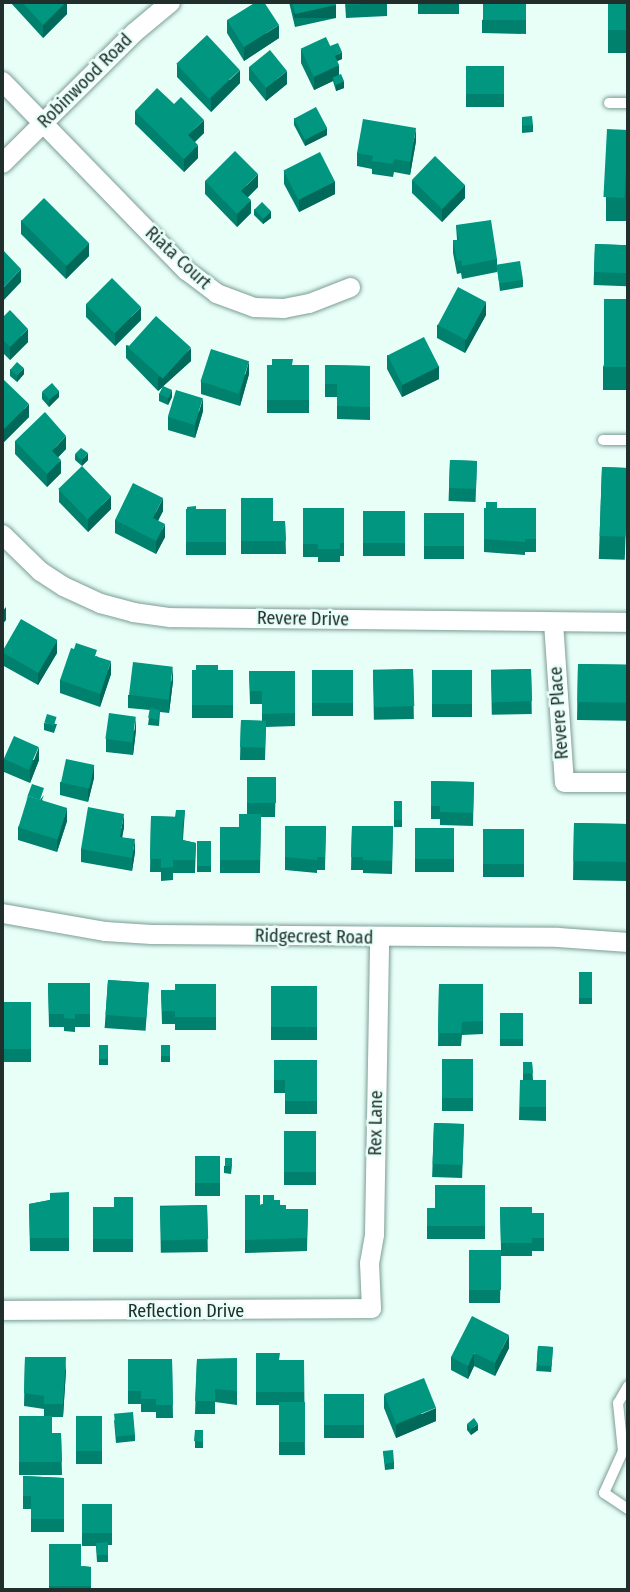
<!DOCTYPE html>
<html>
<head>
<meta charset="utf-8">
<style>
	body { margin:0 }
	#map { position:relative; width:630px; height:1592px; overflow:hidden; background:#e8fff8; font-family:"Fira Sans Condensed",sans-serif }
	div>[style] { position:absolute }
	.roads { filter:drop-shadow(0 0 2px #7b9e95) drop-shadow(0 0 2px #7b9e95) }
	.lane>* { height:10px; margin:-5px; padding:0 5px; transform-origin:5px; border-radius:5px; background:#fff }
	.street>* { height:19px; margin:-9.5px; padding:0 9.5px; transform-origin:9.5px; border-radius:9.5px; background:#fff }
	.wall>* { inset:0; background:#00816e; transform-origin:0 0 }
	.shaded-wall>* { inset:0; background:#00695a; transform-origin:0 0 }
	.building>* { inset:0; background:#009680; transform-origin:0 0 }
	span { translate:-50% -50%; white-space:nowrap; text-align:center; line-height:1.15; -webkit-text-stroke:5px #e8fff8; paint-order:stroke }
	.street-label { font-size:18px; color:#212f2c }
	.frame { position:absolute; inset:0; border:4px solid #212f2c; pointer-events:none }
</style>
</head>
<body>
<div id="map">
	<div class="roads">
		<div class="lane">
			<div style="left:609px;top:103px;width:19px"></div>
			<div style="left:603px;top:440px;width:25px"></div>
			<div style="left:628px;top:1386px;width:20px;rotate:120deg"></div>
			<div style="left:618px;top:1403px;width:48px;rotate:84.1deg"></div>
			<div style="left:623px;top:1451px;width:46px;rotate:114.3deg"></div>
			<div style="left:604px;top:1493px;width:29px;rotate:34deg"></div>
		</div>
		<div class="street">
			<div style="left:2px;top:81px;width:264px;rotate:45.8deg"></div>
			<div style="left:186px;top:270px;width:38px;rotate:37deg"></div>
			<div style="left:216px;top:293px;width:40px;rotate:20.2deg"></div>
			<div style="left:254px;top:307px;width:29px;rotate:2deg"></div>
			<div style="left:283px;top:308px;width:26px;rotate:-11deg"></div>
			<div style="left:309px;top:303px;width:44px;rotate:-21.3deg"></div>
			<div style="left:2px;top:163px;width:186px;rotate:-44.8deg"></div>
			<div style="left:134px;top:32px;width:47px;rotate:-39.8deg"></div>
			<div style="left:2px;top:534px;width:53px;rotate:44.2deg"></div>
			<div style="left:40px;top:571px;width:27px;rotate:33deg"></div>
			<div style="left:63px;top:586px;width:41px;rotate:24.7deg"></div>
			<div style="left:100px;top:603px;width:34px;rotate:15deg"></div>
			<div style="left:133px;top:612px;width:37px;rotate:8deg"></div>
			<div style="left:170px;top:617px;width:458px;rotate:0.6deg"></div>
			<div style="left:553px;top:622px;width:160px;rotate:86.1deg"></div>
			<div style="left:564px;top:782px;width:64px"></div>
			<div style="left:2px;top:913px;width:105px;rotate:9.9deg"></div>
			<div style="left:105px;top:931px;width:46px;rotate:3.7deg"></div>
			<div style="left:151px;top:934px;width:407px;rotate:0.4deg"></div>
			<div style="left:558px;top:937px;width:70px;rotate:4.1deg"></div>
			<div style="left:2px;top:1310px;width:369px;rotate:-0.3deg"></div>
			<div style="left:371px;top:1308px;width:45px;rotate:-92.5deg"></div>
			<div style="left:369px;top:1263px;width:29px;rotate:-80deg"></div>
			<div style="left:374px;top:1234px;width:296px;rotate:-89deg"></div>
		</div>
	</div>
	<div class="wall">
		<div style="clip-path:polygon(10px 2px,67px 2px,67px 14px,43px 38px)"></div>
		<div style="clip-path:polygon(289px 2px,335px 2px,336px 18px,295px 27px)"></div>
		<div style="clip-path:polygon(345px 2px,387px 2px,387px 16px,346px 18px)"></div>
		<div style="left:418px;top:2px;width:41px;height:12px"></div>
		<div style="clip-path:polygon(526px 2px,526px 34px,482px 33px,482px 20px)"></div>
		<div style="left:608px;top:2px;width:20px;height:51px"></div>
		<div style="clip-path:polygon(227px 20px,279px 38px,244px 61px,227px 33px)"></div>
		<div style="clip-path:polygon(330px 46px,342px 59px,337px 61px,339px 74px,344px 88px,336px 91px,333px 81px,314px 90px,301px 63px,301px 50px)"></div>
		<div style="clip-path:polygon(177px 64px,240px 83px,211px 112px,177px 77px)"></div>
		<div style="left:466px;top:66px;width:38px;height:41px"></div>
		<div style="clip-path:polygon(249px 67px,287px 84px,266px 101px,249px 80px)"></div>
		<div style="clip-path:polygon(135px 111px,204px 133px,195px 142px,198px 158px,184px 172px,135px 124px)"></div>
		<div style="clip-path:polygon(522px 117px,533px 125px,533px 132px,522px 133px)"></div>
		<div style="clip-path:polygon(294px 118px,327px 135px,305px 146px,294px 125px)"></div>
		<div style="clip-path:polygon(628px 130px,628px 221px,606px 221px,606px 197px)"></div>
		<div style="clip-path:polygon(416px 141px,410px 175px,394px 172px,393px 177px,372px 174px,372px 169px,357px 166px,357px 153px)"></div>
		<div style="clip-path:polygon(284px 171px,335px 194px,299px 212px,284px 184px)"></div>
		<div style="clip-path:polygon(412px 180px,465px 198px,442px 222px,412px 193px)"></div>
		<div style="clip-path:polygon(205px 181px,258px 187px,248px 197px,251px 213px,237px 227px,205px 194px)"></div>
		<div style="clip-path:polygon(254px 209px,271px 218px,263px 224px,254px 215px)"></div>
		<div style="clip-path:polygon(21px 220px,89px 256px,66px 279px,21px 234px)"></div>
		<div style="clip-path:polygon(456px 225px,497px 259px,497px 272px,462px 279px,461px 273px,457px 274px,453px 253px,453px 240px,457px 240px)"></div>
		<div style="left:595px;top:244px;width:33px;height:41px;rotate:2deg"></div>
		<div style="clip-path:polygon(497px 266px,523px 280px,523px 287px,500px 291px)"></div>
		<div style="clip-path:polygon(628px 299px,628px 390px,603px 390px,603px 367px)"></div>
		<div style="clip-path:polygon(86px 304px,141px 320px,115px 346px,86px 317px)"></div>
		<div style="clip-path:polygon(486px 315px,465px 353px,437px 338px,437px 325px)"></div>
		<div style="clip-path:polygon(2px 318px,28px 342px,10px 360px,2px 352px)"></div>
		<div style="clip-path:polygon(126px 345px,191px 361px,163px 386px,172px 397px,168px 405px,159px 401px,159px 394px,163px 387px,158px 391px,126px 358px)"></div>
		<div style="clip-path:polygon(387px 355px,439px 379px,402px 397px,387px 369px)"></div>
		<div style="left:267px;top:365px;width:42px;height:48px"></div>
		<div style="clip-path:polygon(325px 365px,370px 366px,370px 420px,337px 419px,337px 397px,325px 397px)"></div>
		<div style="clip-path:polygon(10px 369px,24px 374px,17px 382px,10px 376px)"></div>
		<div style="clip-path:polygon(249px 374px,240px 406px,201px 394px,201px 381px)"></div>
		<div style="clip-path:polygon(2px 378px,29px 417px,4px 442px,2px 439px)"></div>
		<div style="clip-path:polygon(42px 392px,59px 397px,49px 407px,42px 399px)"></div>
		<div style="clip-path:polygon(203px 411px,195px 438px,168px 430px,168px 417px)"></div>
		<div style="clip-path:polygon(15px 441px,66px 449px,58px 457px,61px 473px,47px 487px,15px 454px)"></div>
		<div style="clip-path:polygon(75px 454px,88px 460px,82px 466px,75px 460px)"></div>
		<div style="left:450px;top:460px;width:27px;height:41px;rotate:2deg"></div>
		<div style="left:602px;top:467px;width:26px;height:92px;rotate:2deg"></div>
		<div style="clip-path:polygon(59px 489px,111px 509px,88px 532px,59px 502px)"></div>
		<div style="clip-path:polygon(241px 498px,273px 521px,285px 521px,286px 554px,241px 554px)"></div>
		<div style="clip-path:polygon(344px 508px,344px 556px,340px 556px,340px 562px,318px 562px,318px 557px,303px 557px,303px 544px)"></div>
		<div style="clip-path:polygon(484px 508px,536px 508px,536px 552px,525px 552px,525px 555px,484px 552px)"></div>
		<div style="left:186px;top:509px;width:40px;height:46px"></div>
		<div style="clip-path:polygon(163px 511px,158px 520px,165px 537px,156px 554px,115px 533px,115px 520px)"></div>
		<div style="left:363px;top:511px;width:42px;height:45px"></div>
		<div style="left:424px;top:513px;width:40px;height:46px"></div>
		<div style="clip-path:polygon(2px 652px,57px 653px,38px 685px,2px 665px)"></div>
		<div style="clip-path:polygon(97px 656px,111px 674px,100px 707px,60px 693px,60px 680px)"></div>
		<div style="left:578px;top:664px;width:50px;height:56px;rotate:1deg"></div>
		<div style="left:413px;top:669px;width:50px;height:40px;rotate:89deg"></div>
		<div style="left:531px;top:669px;width:45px;height:40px;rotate:89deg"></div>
		<div style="left:192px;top:670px;width:41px;height:48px"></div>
		<div style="left:353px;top:670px;width:46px;height:41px;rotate:90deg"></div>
		<div style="left:472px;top:670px;width:47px;height:40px;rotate:90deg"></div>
		<div style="clip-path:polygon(249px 671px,295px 671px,295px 726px,266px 727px,265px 760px,240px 760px,241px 720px,262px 721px,262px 704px,250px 704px)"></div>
		<div style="clip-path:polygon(173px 681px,169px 713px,160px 712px,159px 726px,148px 725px,150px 710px,128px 708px,128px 695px)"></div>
		<div style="clip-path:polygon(44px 723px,57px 724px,54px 733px,44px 730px)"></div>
		<div style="clip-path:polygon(136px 730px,133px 755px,106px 752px,106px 739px)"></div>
		<div style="clip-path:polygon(4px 759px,39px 760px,30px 783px,4px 772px)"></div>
		<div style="clip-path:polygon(247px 777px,276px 777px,275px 817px,261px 817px,260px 873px,220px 873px,220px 827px,239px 827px,247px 814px)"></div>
		<div style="clip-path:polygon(94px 778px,88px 802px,60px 795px,60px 782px)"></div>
		<div style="clip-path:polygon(431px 781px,474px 782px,473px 826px,440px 825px,440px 819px,431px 819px)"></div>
		<div style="clip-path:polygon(44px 795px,42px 800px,67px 821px,57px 852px,18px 840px,18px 827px)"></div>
		<div style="left:394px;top:801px;width:8px;height:26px"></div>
		<div style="clip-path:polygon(185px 810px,183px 840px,196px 843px,195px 873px,173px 873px,173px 880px,161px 881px,161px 872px,150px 872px,151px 816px,175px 817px)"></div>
		<div style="left:574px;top:823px;width:54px;height:57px;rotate:1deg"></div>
		<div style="clip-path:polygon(285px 826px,326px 826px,325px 870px,317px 870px,317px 873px,285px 870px)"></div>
		<div style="clip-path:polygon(352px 826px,393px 826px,392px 874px,363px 873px,363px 870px,351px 870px)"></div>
		<div style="clip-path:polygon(124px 827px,122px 837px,135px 852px,132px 871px,81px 862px,81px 849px)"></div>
		<div style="left:415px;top:828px;width:39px;height:44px"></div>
		<div style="left:483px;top:829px;width:41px;height:48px"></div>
		<div style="left:197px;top:841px;width:14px;height:31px"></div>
		<div style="left:579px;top:972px;width:13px;height:32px"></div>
		<div style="left:108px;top:980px;width:41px;height:48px;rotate:4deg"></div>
		<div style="clip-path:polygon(48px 983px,90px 983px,90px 1027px,75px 1027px,75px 1032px,64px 1031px,64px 1027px,49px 1027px)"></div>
		<div style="clip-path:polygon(216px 984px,216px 1030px,175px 1030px,175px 1024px,162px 1024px,161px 990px,175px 990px)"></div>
		<div style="clip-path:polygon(439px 984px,483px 984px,483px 1034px,462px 1035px,461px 1046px,438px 1046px)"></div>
		<div style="left:317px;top:986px;width:54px;height:46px;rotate:90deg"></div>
		<div style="left:2px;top:1002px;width:29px;height:60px"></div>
		<div style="left:500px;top:1013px;width:23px;height:33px"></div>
		<div style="left:99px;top:1045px;width:9px;height:20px"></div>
		<div style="left:161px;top:1045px;width:9px;height:17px"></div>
		<div style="left:442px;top:1059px;width:31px;height:52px"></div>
		<div style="clip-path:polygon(274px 1060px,317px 1060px,317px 1114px,285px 1114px,285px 1093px,274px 1093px)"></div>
		<div style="clip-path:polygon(523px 1062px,532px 1062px,533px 1080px,546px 1080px,546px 1121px,519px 1120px,520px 1080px,523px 1080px)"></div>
		<div style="left:434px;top:1123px;width:30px;height:54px;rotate:2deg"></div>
		<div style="left:284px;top:1131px;width:32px;height:54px"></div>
		<div style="left:195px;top:1156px;width:25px;height:40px"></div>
		<div style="clip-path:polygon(232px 1165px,231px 1174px,224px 1173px,224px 1166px)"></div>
		<div style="clip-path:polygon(485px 1185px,485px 1239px,427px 1239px,427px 1208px,435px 1208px)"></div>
		<div style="clip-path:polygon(69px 1192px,69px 1251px,30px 1251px,29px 1204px,50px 1200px)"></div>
		<div style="clip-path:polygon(245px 1195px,260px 1205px,274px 1200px,286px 1209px,308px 1209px,307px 1251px,245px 1253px)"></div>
		<div style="clip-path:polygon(133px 1197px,133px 1252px,93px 1252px,93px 1207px,114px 1207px)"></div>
		<div style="left:207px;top:1205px;width:47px;height:47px;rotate:89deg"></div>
		<div style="clip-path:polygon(500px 1207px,532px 1213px,544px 1213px,544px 1251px,532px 1251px,532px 1256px,501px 1256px,500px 1303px,469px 1303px,469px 1250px,501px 1250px)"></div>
		<div style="left:538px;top:1346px;width:15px;height:25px;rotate:4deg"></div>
		<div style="clip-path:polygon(509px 1348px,495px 1376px,474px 1366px,468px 1379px,451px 1370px,451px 1357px)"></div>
		<div style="clip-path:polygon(256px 1353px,279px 1360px,304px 1360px,305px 1455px,279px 1455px,279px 1405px,256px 1405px)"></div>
		<div style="clip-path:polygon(25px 1357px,66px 1370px,63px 1417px,52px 1417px,52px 1433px,61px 1433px,62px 1475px,19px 1475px,19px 1416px,44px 1416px,44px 1409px,24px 1406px)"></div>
		<div style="clip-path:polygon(128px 1359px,172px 1359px,173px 1418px,156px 1418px,156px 1412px,141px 1412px,141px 1404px,128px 1404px)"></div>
		<div style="clip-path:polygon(197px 1359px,237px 1391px,237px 1405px,215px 1402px,215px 1414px,195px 1414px)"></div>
		<div style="left:364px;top:1394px;width:44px;height:40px;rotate:90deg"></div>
		<div style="clip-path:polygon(384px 1395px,436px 1421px,396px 1438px,384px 1408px)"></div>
		<div style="left:102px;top:1416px;width:48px;height:26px;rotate:90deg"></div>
		<div style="clip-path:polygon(114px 1420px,135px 1435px,135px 1441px,116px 1443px)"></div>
		<div style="clip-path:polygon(467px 1424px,478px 1430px,471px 1435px,467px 1430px)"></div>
		<div style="left:195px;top:1430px;width:8px;height:18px"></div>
		<div style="clip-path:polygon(383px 1451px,394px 1462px,394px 1469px,385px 1470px)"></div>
		<div style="clip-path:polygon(23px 1476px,64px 1478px,64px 1532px,31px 1532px,31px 1509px,23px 1509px)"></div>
		<div style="clip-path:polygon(82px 1504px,112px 1504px,112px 1545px,108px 1545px,108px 1562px,97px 1562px,96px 1546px,82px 1546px)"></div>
		<div style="clip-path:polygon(49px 1544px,81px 1566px,91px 1567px,91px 1590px,49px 1590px)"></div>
	</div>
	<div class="shaded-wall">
		<div style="clip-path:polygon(67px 2px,67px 14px,43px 38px,43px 25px)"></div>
		<div style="left:336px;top:5px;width:13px;height:42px;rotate:90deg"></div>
		<div style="clip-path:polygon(279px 25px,279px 38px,244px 61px,244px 47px)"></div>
		<div style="clip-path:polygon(342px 52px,342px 59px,333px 63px,333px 57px)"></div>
		<div style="clip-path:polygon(339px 65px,339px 78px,333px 77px,333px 81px,314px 90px,314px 77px)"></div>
		<div style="clip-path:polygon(240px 70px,240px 83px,211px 112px,211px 98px)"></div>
		<div style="clip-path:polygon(287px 71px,287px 84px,266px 101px,266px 88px)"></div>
		<div style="clip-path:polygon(344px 81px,344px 88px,336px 91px,336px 84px)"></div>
		<div style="clip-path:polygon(204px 120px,204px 133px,188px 148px,188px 135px)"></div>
		<div style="clip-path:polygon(327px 128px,327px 135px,305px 146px,305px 139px)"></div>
		<div style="clip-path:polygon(416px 128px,416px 141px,410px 175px,410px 162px)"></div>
		<div style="clip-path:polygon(198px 145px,198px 158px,184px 172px,184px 159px)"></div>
		<div style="clip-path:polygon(258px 174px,258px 187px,241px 204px,241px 191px)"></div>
		<div style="clip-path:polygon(335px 181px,335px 194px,299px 212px,299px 199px)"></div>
		<div style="clip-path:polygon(465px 185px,465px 198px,442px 222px,442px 209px)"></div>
		<div style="clip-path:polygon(251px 200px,251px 213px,237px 227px,237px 214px)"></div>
		<div style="clip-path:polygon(271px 211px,271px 218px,263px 224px,263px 218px)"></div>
		<div style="clip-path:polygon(89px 243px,89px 256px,66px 279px,66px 266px)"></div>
		<div style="clip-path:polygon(21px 269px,21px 282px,2px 302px,2px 289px)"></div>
		<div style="clip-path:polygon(486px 302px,486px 315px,465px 353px,465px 340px)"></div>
		<div style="clip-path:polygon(141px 307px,141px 320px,115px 346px,115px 333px)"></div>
		<div style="clip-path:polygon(28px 329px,28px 342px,10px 360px,10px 347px)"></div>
		<div style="clip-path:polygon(191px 348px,191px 361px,158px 391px,158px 378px)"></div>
		<div style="clip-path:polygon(249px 361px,249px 374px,240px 406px,240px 393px)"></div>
		<div style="clip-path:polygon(439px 366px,439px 379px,402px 397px,402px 384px)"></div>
		<div style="clip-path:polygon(24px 368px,24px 374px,17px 382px,17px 375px)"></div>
		<div style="clip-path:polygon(172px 390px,172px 397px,168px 405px,168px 398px)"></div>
		<div style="clip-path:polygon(59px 391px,59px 397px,49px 407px,49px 400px)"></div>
		<div style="clip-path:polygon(203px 398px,203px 411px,195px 438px,195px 425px)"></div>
		<div style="clip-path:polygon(29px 404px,29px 417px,4px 442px,4px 429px)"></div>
		<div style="clip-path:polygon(66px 436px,66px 449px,52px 464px,52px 451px)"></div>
		<div style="clip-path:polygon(88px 453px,88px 460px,82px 466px,82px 460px)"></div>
		<div style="clip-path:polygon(61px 460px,61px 473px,47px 487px,47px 474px)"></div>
		<div style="clip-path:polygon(111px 496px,111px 509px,88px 532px,88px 519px)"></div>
		<div style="clip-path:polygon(163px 498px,163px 511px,153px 531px,153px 518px)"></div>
		<div style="clip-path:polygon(165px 524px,165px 537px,156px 554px,156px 541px)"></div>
		<div style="clip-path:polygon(6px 607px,6px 620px,2px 625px,2px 612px)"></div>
		<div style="clip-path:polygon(57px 640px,57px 653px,38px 685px,38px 672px)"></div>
		<div style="clip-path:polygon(111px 661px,111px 674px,100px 707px,100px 694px)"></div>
		<div style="clip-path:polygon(173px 667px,173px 681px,169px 713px,169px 700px)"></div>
		<div style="clip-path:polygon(136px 717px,136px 730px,133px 755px,133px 742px)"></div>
		<div style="clip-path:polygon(39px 747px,39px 760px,30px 783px,30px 770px)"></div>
		<div style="clip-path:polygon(94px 765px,94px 778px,88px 802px,88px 789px)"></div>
		<div style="clip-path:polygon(67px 808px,67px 821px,57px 852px,57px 839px)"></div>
		<div style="clip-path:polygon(124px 814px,124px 827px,120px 850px,120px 837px)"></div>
		<div style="clip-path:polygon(135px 839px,135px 852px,132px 871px,132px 858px)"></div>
		<div style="clip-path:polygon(509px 1335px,509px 1348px,495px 1376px,495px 1363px)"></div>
		<div style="clip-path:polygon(474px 1353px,474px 1366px,468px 1379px,468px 1366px)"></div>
		<div style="clip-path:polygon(66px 1357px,66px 1370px,63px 1417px,63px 1404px)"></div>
		<div style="clip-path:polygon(436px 1408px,436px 1421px,396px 1438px,396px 1425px)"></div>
		<div style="clip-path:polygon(478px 1424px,478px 1430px,471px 1435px,471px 1429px)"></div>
	</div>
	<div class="building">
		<div style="clip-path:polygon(22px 2px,66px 2px,43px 25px)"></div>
		<div style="clip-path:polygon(256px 2px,264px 2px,279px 25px,244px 47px,227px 20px)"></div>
		<div style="clip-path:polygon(292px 2px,335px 2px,336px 5px,295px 14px)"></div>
		<div style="clip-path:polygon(346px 2px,387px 2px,387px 3px,346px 5px)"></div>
		<div style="left:483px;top:2px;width:43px;height:18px"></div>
		<div style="left:608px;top:2px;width:20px;height:28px"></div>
		<div style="left:207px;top:35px;width:48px;height:42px;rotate:47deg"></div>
		<div style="left:326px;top:37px;width:31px;height:28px;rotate:65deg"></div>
		<div style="clip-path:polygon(338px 43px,342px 52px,335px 56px,330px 46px)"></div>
		<div style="left:270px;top:50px;width:27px;height:27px;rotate:51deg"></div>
		<div style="left:466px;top:66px;width:38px;height:28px"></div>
		<div style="left:341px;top:74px;width:8px;height:9px;rotate:67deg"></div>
		<div style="clip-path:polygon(157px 88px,174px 104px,181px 97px,204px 120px,188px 135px,198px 145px,184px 159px,135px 111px)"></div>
		<div style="left:316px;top:107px;width:24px;height:25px;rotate:62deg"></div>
		<div style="left:532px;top:116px;width:9px;height:10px;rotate:84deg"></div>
		<div style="clip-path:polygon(363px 119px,416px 128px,410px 162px,394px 159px,393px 164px,372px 161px,373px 156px,357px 153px)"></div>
		<div style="left:607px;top:129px;width:21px;height:68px;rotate:3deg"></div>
		<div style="clip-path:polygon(235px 151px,258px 174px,241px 191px,251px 200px,237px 214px,205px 181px)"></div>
		<div style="left:320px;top:152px;width:33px;height:41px;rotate:63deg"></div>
		<div style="left:435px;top:156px;width:42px;height:33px;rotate:44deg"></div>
		<div style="left:44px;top:198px;width:64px;height:32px;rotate:45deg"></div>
		<div style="left:262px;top:202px;width:13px;height:11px;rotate:45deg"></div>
		<div style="clip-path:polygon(491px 220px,497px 259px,462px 266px,461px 260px,457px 261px,453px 240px,459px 240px,456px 225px)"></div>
		<div style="left:595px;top:244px;width:33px;height:28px;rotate:2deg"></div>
		<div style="clip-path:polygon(2px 249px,21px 269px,2px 289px)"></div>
		<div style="left:520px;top:261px;width:19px;height:24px;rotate:81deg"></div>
		<div style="left:112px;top:278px;width:41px;height:37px;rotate:45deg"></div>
		<div style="left:458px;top:287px;width:32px;height:43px;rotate:28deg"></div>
		<div style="left:604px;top:299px;width:24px;height:68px"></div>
		<div style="clip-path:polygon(10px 310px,28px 329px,10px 347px,2px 339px,2px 318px)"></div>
		<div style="left:156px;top:316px;width:47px;height:42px;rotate:42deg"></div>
		<div style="left:424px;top:337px;width:33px;height:41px;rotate:63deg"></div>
		<div style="left:211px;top:349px;width:40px;height:34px;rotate:18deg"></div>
		<div style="clip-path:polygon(272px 359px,293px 359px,292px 365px,309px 365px,309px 400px,267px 400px,267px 365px,272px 365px)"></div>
		<div style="left:17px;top:362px;width:9px;height:10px;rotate:41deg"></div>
		<div style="clip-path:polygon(325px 365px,370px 366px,370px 407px,337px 406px,337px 384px,325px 384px)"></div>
		<div style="clip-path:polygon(2px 378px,29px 404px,4px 429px,2px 426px)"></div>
		<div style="left:52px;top:383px;width:11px;height:13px;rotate:49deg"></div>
		<div style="left:163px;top:386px;width:10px;height:9px;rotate:24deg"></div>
		<div style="left:176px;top:390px;width:28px;height:28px;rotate:17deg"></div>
		<div style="clip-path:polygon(45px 412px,66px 436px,52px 451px,61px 460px,47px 474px,15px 441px)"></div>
		<div style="clip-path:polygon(81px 448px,88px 453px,82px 460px,75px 454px)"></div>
		<div style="left:450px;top:460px;width:27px;height:28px;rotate:2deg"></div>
		<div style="left:82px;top:466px;width:42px;height:33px;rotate:46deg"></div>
		<div style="left:602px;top:467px;width:26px;height:69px;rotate:2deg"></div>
		<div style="clip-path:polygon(133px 483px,163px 498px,153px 518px,165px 524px,156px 541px,115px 520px)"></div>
		<div style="clip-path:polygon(241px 498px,273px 498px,273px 521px,285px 521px,286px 541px,241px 541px)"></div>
		<div style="left:486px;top:502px;width:11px;height:6px"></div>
		<div style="clip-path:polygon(196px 506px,196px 509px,187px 509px,187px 507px)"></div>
		<div style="clip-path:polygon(303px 508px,344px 508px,344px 543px,340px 543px,340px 549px,318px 549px,318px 544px,303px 544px)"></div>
		<div style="clip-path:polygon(484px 508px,536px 508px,536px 539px,525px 539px,525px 542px,484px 539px)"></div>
		<div style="left:186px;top:509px;width:40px;height:33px"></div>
		<div style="left:363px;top:511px;width:42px;height:32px"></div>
		<div style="left:424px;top:513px;width:40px;height:33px"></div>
		<div style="left:21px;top:619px;width:42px;height:38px;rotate:30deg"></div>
		<div style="clip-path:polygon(76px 643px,97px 650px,95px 656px,111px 661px,100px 694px,60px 680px,71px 648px,74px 649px)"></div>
		<div style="left:133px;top:662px;width:40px;height:33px;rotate:7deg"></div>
		<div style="left:578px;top:664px;width:50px;height:38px;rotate:1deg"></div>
		<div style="clip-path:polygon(196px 665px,218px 665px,218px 670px,233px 670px,233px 705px,192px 705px,192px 670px,196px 670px)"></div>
		<div style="left:413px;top:669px;width:37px;height:40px;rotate:88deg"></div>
		<div style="left:531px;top:669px;width:32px;height:40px;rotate:88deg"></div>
		<div style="left:353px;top:670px;width:33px;height:41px;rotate:90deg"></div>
		<div style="left:472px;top:670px;width:34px;height:40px;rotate:90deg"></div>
		<div style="clip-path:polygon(249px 671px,295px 671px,295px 713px,262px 714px,262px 691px,250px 691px)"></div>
		<div style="left:150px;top:708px;width:10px;height:10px;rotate:11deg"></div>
		<div style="left:109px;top:713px;width:27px;height:26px;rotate:8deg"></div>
		<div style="left:47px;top:714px;width:10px;height:9px;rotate:17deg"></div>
		<div style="left:241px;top:720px;width:25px;height:27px;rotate:2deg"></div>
		<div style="left:14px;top:736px;width:27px;height:25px;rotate:24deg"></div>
		<div style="left:66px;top:759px;width:29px;height:24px;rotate:12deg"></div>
		<div style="left:247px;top:777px;width:29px;height:26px"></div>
		<div style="clip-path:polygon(431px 781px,474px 782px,473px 813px,440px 812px,440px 806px,431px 806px)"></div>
		<div style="clip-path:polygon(32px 784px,44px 788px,40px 800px,28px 796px,26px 800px)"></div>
		<div style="left:28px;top:796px;width:41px;height:33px;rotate:17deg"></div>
		<div style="left:394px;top:801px;width:8px;height:19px"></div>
		<div style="clip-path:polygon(88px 807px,124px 814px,120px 837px,135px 839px,132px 858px,81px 849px)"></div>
		<div style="clip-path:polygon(176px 810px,185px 810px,184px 820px,183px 820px,183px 817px,175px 817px)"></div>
		<div style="clip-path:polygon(239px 814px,261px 814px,260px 860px,220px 860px,220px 827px,239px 827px)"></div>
		<div style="clip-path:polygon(151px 816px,183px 817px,182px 840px,196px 843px,195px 860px,173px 860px,173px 867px,161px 868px,161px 859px,150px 859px)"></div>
		<div style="left:574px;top:823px;width:54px;height:38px;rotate:1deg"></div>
		<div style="clip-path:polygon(285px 826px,326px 826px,325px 857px,317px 857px,317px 860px,285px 857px)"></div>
		<div style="clip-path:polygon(352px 826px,393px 826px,392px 861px,363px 860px,363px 857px,351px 857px)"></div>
		<div style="left:415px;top:828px;width:39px;height:31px"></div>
		<div style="left:483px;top:829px;width:41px;height:35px"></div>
		<div style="left:197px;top:841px;width:14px;height:25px"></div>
		<div style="left:579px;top:972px;width:13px;height:26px"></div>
		<div style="left:108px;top:980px;width:41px;height:35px;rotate:4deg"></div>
		<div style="clip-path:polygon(48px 983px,90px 983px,90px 1014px,75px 1014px,75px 1019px,64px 1018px,64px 1014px,49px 1014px)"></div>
		<div style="clip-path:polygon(175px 984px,216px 984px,216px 1017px,175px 1017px,175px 1011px,162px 1011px,161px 990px,175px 990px)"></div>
		<div style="clip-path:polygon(439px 984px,483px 984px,483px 1021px,462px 1022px,461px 1033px,438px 1033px)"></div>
		<div style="left:317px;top:986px;width:41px;height:46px;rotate:90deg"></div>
		<div style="left:2px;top:1002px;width:29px;height:47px"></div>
		<div style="left:500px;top:1013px;width:23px;height:26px"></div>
		<div style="left:99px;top:1045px;width:9px;height:14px"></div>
		<div style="left:161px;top:1045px;width:9px;height:11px"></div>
		<div style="left:442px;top:1059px;width:31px;height:39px"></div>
		<div style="clip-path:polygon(274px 1060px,317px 1060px,317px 1101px,285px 1101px,285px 1080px,274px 1080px)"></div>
		<div style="clip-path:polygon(523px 1062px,532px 1062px,533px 1073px,523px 1074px)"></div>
		<div style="left:520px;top:1080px;width:26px;height:27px"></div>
		<div style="left:434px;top:1123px;width:30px;height:41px;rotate:2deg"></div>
		<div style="left:284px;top:1131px;width:32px;height:41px"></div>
		<div style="left:195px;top:1156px;width:25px;height:27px"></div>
		<div style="left:225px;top:1158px;width:7px;height:8px"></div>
		<div style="clip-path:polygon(435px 1185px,485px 1185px,485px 1226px,427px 1226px,427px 1208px,435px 1208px)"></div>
		<div style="clip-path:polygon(69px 1192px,69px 1238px,30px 1238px,29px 1204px,50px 1200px,50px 1193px)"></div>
		<div style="clip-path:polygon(245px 1195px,260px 1195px,260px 1205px,263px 1204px,263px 1195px,274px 1195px,274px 1200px,280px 1200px,280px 1205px,286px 1205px,286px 1209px,308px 1209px,307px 1238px,245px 1240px)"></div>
		<div style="clip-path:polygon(114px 1197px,133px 1197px,133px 1239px,93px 1239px,93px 1207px,114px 1207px)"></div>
		<div style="left:207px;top:1205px;width:34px;height:47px;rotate:88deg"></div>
		<div style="clip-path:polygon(500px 1207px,532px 1207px,532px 1213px,544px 1213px,544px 1238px,532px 1238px,532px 1243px,501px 1243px)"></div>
		<div style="left:469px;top:1250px;width:32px;height:40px"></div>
		<div style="clip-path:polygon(472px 1316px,509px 1335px,495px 1363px,474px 1353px,468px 1366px,451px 1357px)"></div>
		<div style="left:538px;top:1346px;width:15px;height:19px;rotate:4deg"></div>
		<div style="clip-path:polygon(256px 1353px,280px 1353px,279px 1360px,304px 1360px,304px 1392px,256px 1392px)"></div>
		<div style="clip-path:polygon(25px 1357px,66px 1357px,63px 1404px,44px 1404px,44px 1396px,24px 1393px)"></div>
		<div style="clip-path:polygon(237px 1358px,237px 1391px,215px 1389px,215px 1401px,195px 1401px,197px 1359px)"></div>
		<div style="clip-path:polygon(128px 1359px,172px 1359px,173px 1405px,156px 1405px,156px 1399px,141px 1399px,141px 1391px,128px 1391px)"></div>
		<div style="left:424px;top:1378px;width:32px;height:43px;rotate:68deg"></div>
		<div style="left:364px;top:1394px;width:31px;height:40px;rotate:90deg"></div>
		<div style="left:279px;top:1402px;width:26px;height:40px"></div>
		<div style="left:133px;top:1412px;width:23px;height:19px;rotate:85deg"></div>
		<div style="clip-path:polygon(19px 1416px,52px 1416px,52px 1433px,61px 1433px,62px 1462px,19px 1462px)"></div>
		<div style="left:102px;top:1416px;width:35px;height:26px;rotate:90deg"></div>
		<div style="clip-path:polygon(474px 1418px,478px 1424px,471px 1429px,467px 1424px)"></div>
		<div style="clip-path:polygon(195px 1430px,203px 1430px,203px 1442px,194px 1441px)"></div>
		<div style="clip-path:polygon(393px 1450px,394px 1462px,385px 1464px,383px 1451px)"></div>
		<div style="clip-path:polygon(23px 1476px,64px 1478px,64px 1519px,31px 1519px,31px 1496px,23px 1496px)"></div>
		<div style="left:82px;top:1504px;width:30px;height:29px"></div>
		<div style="clip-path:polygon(108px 1542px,108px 1555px,97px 1555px,96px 1543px)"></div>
		<div style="clip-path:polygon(49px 1544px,81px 1544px,81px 1566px,91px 1567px,91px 1586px,49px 1586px)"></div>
	</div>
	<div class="street-label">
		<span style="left:85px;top:81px;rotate:-45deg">Robinwood Road</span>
		<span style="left:178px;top:258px;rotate:43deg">Riata Court</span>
		<span style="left:303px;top:619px;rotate:1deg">Revere Drive</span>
		<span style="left:559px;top:713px;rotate:-94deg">Revere Place</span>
		<span style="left:314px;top:937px;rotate:1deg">Ridgecrest Road</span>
		<span style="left:376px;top:1123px;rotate:-89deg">Rex Lane</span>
		<span style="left:186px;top:1311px">Reflection Drive</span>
	</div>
	<div class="frame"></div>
</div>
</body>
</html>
